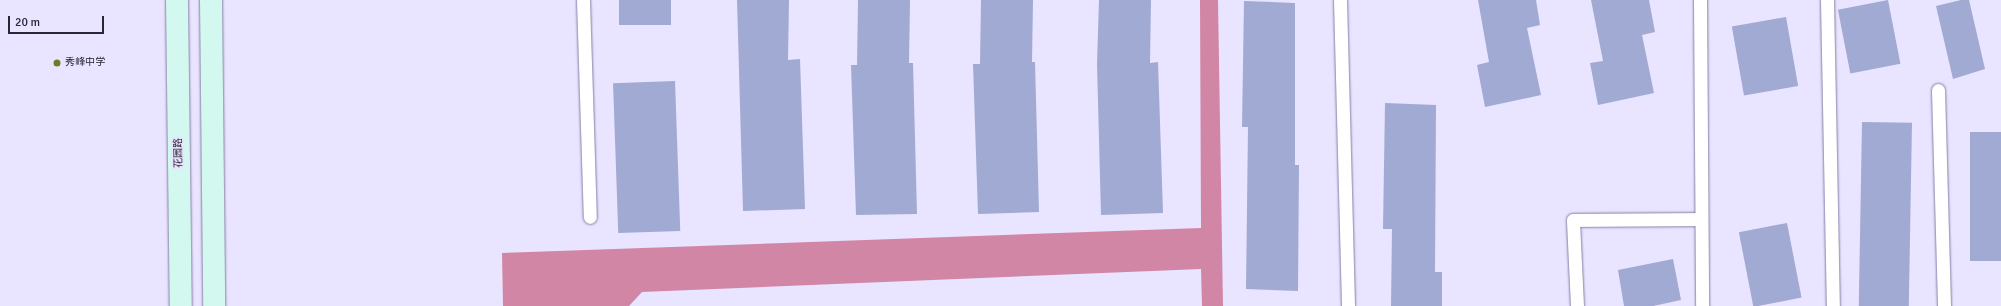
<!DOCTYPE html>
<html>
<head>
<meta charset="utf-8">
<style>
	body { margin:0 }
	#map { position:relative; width:2001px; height:306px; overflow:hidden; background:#e9e4ff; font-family:Signika,"Noto Sans SC",sans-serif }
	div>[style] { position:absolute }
	.water>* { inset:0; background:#d286a5 }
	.building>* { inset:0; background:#a0aad3; transform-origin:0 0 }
	.roads { filter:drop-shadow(0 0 1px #867ea6) drop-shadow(0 0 1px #867ea6) }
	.service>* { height:13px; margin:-6.5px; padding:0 6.5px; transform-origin:6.5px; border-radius:6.5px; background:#fff }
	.secondary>* { height:22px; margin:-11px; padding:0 11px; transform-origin:11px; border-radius:11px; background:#d2f8ef }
	.dots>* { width:11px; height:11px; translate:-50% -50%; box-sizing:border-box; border:2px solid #e9e4ff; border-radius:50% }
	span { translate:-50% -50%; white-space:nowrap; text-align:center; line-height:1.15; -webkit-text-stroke:3.5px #e9e4ff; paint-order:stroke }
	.poi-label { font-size:10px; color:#282535 }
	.left { translate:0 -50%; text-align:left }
	.street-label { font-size:10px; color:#282535 }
	.scale { position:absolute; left:8px; top:16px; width:96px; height:18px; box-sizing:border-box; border:2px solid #282535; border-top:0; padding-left:5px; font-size:12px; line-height:14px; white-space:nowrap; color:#282535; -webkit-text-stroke:3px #e9e4ff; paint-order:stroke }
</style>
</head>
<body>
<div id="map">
	<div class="water">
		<div style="clip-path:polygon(1200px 0,1218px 0,1223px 306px,1202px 306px,1201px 269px,642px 292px,629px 306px,503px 306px,502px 253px,1201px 228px)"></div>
	</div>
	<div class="building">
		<div style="left:619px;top:0;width:52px;height:25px"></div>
		<div style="clip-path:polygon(737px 0,789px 0,788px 60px,800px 59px,805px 209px,743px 211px)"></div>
		<div style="clip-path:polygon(858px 0,910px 0,909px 63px,913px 63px,917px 214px,856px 215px,851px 65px,857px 65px)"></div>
		<div style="clip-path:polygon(981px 0,1033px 0,1032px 62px,1035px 62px,1039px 212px,978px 214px,973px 64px,980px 64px)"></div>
		<div style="clip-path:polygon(1099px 0,1151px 0,1150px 63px,1158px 62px,1163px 213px,1101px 215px,1097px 64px)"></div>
		<div style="clip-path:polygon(1478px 0,1536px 0,1540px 25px,1527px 28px,1541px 95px,1485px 107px,1477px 65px,1489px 62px)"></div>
		<div style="clip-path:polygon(1591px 0,1649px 0,1655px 32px,1642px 35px,1654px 93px,1598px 105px,1590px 63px,1603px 61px)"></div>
		<div style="left:1888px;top:0;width:65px;height:51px;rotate:79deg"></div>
		<div style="clip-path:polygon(1961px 0,1969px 0,1985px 69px,1953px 79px,1936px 6px)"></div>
		<div style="clip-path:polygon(1244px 1px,1295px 3px,1295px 165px,1299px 165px,1298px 291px,1246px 289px,1248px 127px,1242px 127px)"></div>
		<div style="left:1786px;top:17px;width:70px;height:55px;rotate:80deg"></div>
		<div style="left:675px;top:81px;width:150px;height:62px;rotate:88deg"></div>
		<div style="clip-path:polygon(1385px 103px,1436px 105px,1435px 272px,1442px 272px,1442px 306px,1391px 306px,1392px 229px,1383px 229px)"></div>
		<div style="left:1862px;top:122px;width:50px;height:184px;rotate:1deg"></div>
		<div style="left:1970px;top:132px;width:31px;height:129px"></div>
		<div style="left:1787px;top:223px;width:76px;height:49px;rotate:79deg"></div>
		<div style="clip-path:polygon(1673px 259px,1681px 300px,1653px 306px,1624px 306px,1618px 270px)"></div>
	</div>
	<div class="roads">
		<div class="service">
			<div style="left:583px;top:0;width:217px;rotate:88.2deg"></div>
			<div style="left:1340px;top:0;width:306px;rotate:88.5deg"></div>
			<div style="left:1700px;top:0;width:306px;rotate:89.6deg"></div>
			<div style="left:1827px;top:0;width:306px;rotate:88.9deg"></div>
			<div style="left:1938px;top:90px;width:216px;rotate:88.4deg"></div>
			<div style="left:1577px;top:306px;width:86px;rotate:-92.7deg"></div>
			<div style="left:1573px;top:220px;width:128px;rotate:-0.4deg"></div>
		</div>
		<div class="secondary">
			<div style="left:177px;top:0;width:306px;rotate:89.3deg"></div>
			<div style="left:211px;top:0;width:306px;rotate:89.4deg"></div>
		</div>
	</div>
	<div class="dots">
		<div style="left:57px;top:63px;background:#737a24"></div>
	</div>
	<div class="poi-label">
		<span class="left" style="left:65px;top:63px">秀峰中学</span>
	</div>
	<div class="street-label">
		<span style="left:179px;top:153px;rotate:-91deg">花园路</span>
	</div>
	<div class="scale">20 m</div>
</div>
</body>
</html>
